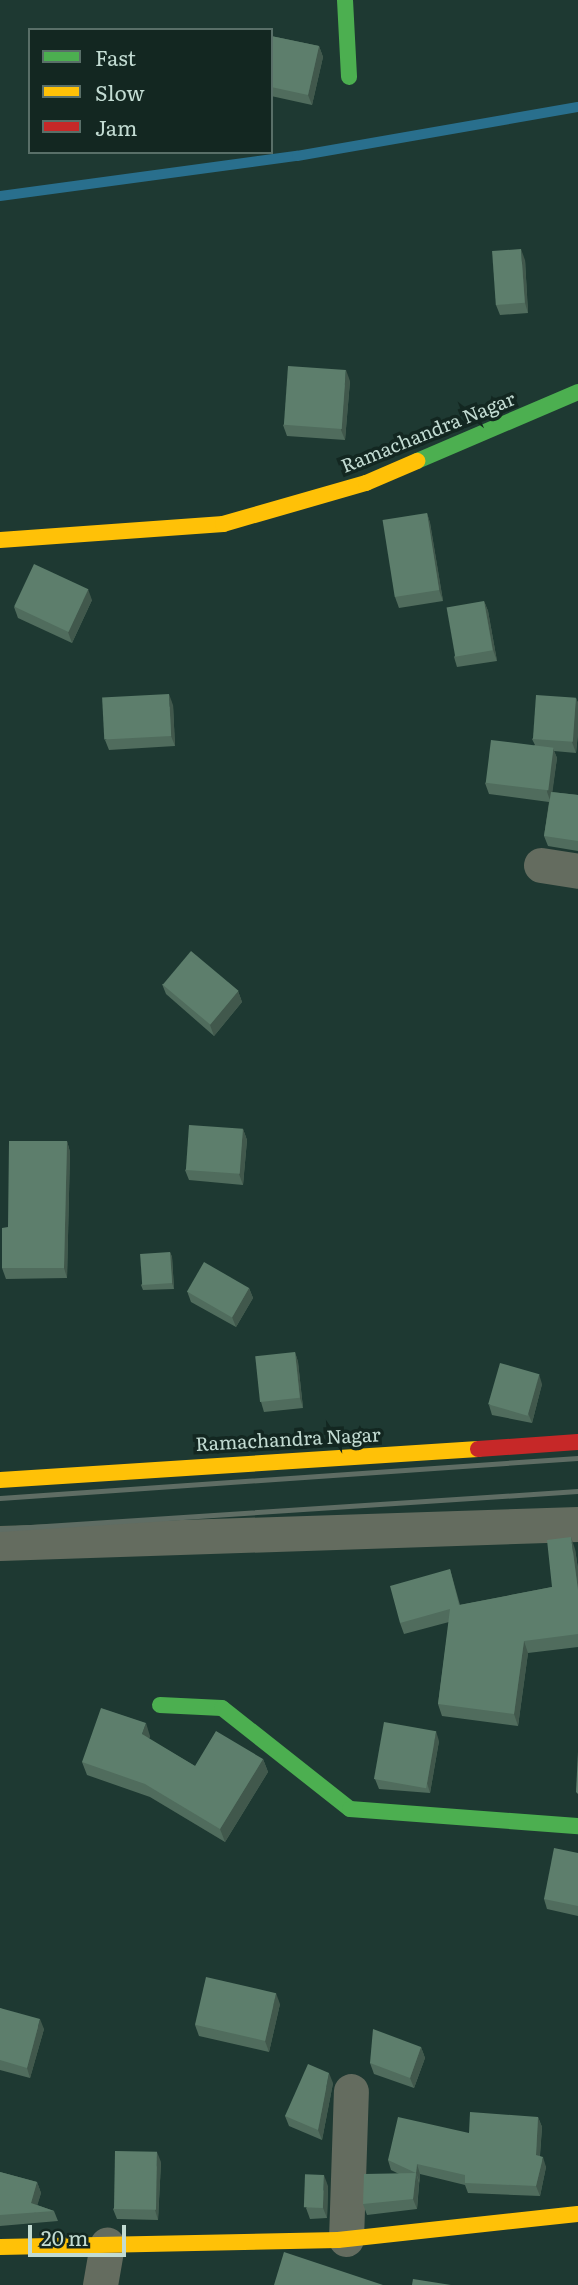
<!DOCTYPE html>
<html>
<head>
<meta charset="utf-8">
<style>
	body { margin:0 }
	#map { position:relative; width:578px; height:2285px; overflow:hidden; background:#1e3932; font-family:Literata,serif }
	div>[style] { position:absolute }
	.stream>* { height:10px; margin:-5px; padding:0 5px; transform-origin:5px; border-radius:5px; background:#296f8d }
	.street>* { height:35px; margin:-17.5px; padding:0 17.5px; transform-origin:17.5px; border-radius:17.5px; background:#646c5f }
	.fast>* { height:16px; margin:-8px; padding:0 8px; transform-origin:8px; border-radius:8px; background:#4caf50 }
	.slow>* { height:16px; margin:-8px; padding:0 8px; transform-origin:8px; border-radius:8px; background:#ffc107 }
	.jam>* { height:16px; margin:-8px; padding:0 8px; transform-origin:8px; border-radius:8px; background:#c62828 }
	.rail>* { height:5px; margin:-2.5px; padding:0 2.5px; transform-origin:2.5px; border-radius:2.5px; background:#5f6d64 }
	.wall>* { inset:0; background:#506c5d }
	.shaded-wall>* { inset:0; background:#41584c }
	.building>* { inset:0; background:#5d7e6c; transform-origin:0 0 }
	span { translate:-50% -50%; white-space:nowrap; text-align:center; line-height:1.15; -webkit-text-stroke:7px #132721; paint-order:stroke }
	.street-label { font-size:19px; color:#c2dbd2 }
	.legend { position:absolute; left:28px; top:28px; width:245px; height:126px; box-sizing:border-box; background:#132721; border:2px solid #596f68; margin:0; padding:9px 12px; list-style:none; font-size:21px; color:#c2dbd2 }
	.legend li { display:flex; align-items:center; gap:14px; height:35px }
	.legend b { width:35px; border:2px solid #596f68 }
	.scale { position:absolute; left:28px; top:2225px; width:98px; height:32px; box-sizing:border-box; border:4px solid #c2dbd2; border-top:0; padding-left:9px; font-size:21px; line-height:24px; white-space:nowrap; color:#c2dbd2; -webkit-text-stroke:5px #132721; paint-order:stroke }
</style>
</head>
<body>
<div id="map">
	<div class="stream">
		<div style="left:0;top:196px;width:300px;rotate:-7.7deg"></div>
		<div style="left:297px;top:156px;width:285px;rotate:-9.9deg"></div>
	</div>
	<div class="street">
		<div style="left:541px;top:865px;width:37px;rotate:9deg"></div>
		<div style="left:0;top:1543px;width:578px;rotate:-1.88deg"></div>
		<div style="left:346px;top:2239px;width:148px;rotate:-88.1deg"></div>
		<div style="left:100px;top:2285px;width:41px;rotate:-80.1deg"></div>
	</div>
	<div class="fast">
		<div style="left:345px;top:0;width:77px;rotate:87deg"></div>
		<div style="left:417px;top:461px;width:175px;rotate:-23.2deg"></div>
		<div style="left:160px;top:1705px;width:62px;rotate:2.8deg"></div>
		<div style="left:222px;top:1708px;width:163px;rotate:38.3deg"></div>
		<div style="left:350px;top:1809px;width:229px;rotate:4.3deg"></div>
	</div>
	<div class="slow">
		<div style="left:0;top:540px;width:224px;rotate:-4.1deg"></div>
		<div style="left:223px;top:524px;width:149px;rotate:-16deg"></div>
		<div style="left:366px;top:483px;width:56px;rotate:-23.3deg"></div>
		<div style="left:0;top:1480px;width:479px;rotate:-3.7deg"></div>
		<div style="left:0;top:2247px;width:338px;rotate:-1.2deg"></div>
		<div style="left:338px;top:2240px;width:241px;rotate:-6.2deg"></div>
	</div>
	<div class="jam">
		<div style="left:478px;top:1449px;width:100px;rotate:-4deg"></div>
	</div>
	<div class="rail">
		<div style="left:0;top:1498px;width:579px;rotate:-3.96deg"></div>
		<div style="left:0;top:1529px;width:579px;rotate:-3.76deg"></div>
	</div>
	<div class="wall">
		<div style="clip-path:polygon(271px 36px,319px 46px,323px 57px,312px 105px,271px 96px)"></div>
		<div style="clip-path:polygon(525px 260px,528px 313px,500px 315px,496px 305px)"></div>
		<div style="clip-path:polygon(350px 381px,345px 440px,287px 436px,283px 425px)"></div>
		<div style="clip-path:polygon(427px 513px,430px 523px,443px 601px,399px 608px,395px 597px)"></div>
		<div style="clip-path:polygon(92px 600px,72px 643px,18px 618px,14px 607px)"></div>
		<div style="clip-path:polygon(484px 601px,488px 611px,497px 661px,457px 667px,454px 657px)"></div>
		<div style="clip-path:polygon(576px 698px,578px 703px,578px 733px,576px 753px,554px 751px,557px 758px,552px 792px,578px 795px,578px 851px,548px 846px,544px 836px,549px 802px,489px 794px,485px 783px,535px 745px,532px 739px)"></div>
		<div style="clip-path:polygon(173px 705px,175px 746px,109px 750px,105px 740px)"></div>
		<div style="clip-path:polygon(162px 984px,238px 991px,242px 1002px,214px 1036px,166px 994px)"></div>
		<div style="clip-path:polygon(243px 1129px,247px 1140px,243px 1185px,189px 1180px,185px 1170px)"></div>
		<div style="clip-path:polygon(67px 1141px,70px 1152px,67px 1278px,6px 1279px,2px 1268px)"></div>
		<div style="clip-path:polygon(170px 1252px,172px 1257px,174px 1289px,143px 1290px,141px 1285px)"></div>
		<div style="clip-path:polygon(249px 1288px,253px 1298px,236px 1327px,191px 1302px,187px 1291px)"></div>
		<div style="clip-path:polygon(295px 1352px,298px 1362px,303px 1408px,264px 1412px,261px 1402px)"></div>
		<div style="clip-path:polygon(542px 1384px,532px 1423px,492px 1415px,489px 1405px)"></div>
		<div style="clip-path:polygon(575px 1549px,578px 1569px,578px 1647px,528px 1653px,518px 1726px,442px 1716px,438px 1704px,449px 1622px,404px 1634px,400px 1623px,450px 1569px,460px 1605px,552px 1587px)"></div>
		<div style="clip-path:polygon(150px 1736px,149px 1739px,195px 1766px,263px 1759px,268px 1772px,225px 1842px,150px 1797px,87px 1775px,82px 1762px)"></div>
		<div style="clip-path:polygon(439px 1741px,430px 1793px,379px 1789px,375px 1779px)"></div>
		<div style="clip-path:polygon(578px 1853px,578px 1916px,547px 1909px,544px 1899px)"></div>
		<div style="clip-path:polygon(280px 2004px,269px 2052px,199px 2036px,195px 2025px)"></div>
		<div style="clip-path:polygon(0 2008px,44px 2029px,30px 2078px,0 2070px)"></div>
		<div style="clip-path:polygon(421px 2047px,425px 2058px,414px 2088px,374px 2074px,370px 2063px)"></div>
		<div style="clip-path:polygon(333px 2083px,322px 2140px,289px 2126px,285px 2116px)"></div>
		<div style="clip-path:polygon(538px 2117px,542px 2127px,540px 2156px,546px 2167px,540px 2196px,468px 2193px,465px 2185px,420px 2174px,417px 2209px,367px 2215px,363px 2204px,399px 2174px,391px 2170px,388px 2160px,469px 2133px)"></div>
		<div style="clip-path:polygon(161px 2162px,158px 2220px,117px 2219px,113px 2209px)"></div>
		<div style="clip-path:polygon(0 2172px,37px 2182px,41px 2193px,37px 2205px,54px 2211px,58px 2221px,0 2226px)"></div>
		<div style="clip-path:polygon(328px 2186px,327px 2218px,310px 2219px,306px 2208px)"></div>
	</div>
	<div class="shaded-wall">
		<div style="clip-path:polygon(319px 46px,323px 57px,312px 105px,308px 95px)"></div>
		<div style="clip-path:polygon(521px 249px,525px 260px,528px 313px,525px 303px)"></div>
		<div style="clip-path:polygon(346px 370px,350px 381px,345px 440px,341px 430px)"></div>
		<div style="clip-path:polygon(427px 513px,430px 523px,443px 601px,439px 590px)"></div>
		<div style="clip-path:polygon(88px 589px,92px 600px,72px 643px,68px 632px)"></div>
		<div style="clip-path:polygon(484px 601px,488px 611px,497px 661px,493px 650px)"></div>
		<div style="clip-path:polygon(169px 694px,173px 705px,175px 746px,171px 736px)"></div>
		<div style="clip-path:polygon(576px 698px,578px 703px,578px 733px,576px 753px,572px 742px)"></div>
		<div style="clip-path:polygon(553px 748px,557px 758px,551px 803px,547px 792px)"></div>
		<div style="clip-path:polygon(238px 991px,242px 1002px,214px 1036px,210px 1025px)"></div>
		<div style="clip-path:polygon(243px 1129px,247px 1140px,243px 1185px,239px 1174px)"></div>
		<div style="clip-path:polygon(67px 1141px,70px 1152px,67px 1278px,64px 1268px)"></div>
		<div style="clip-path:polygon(170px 1252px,172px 1257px,174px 1289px,172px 1283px)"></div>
		<div style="clip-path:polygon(249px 1288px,253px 1298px,236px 1327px,232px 1317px)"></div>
		<div style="clip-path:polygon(295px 1352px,298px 1362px,303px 1408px,300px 1398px)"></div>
		<div style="clip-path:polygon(539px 1374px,542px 1384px,532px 1423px,528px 1413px)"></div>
		<div style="clip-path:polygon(571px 1537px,575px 1549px,578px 1569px,578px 1590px)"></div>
		<div style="clip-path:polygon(524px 1641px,528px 1653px,518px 1726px,514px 1714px)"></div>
		<div style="clip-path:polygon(146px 1723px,150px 1736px,146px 1747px,142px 1734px)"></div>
		<div style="clip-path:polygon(436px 1731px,439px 1741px,430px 1793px,427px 1783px)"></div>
		<div style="clip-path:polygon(263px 1759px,268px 1772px,225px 1842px,220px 1829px)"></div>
		<div style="clip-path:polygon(276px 1993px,280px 2004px,269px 2052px,265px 2041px)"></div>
		<div style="clip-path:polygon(40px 2019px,44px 2029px,30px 2078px,27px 2068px)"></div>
		<div style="clip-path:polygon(421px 2047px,425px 2058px,414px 2088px,410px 2078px)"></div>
		<div style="clip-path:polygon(329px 2073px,333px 2083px,322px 2140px,318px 2130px)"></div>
		<div style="clip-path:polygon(538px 2117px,542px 2127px,539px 2165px,536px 2155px)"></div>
		<div style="clip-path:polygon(157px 2152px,161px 2162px,158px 2220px,155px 2210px)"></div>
		<div style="clip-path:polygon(543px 2157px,546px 2167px,540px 2196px,536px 2186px)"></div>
		<div style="clip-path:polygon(417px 2164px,420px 2174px,420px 2183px,416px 2173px)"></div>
		<div style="clip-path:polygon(416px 2173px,419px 2183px,417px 2209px,413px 2199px)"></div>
		<div style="clip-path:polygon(324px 2175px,328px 2186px,327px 2218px,323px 2208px)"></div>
		<div style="clip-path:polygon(37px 2182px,41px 2193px,35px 2213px,31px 2203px)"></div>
	</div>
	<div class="building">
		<div style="clip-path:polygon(271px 36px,319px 46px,308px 95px,271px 87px)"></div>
		<div style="left:521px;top:249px;width:54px;height:29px;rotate:86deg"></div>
		<div style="left:288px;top:366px;width:58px;height:59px;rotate:4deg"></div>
		<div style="left:427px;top:513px;width:78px;height:45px;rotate:81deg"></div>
		<div style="left:34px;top:564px;width:60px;height:47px;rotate:25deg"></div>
		<div style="left:484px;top:601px;width:50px;height:38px;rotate:80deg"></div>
		<div style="left:169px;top:694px;width:42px;height:67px;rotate:87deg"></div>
		<div style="left:536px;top:695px;width:40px;height:44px;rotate:4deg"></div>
		<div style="left:491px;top:740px;width:63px;height:43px;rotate:7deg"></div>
		<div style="clip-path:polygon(551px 792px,578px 795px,578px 841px,544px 836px)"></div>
		<div style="left:191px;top:951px;width:62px;height:44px;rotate:40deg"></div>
		<div style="left:189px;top:1125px;width:54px;height:45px;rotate:4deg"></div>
		<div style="clip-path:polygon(9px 1141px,67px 1141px,64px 1268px,2px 1268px,2px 1228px,8px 1227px)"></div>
		<div style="left:170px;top:1252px;width:31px;height:30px;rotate:86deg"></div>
		<div style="left:204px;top:1262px;width:52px;height:34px;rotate:30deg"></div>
		<div style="left:295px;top:1352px;width:46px;height:40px;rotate:84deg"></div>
		<div style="left:500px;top:1363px;width:41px;height:43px;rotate:16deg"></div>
		<div style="clip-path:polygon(571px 1537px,578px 1590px,578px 1634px,524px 1641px,514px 1714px,438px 1704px,450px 1609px,400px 1623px,390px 1586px,450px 1569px,459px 1605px,552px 1587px,547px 1540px)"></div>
		<div style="clip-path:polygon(101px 1708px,146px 1723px,142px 1734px,195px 1766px,216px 1731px,263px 1759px,220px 1829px,145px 1784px,82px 1762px)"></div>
		<div style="left:384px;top:1722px;width:53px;height:58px;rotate:10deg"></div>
		<div style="clip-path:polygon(578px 1752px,578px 1794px,576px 1792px)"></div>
		<div style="clip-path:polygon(554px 1848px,578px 1853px,578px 1906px,544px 1899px)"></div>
		<div style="left:206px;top:1977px;width:72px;height:49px;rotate:13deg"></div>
		<div style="clip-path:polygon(0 2008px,40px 2019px,27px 2068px,0 2060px)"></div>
		<div style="clip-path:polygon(373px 2029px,421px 2047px,410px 2078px,370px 2063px)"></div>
		<div style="clip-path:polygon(308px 2064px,329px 2073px,318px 2130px,285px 2116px)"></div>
		<div style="clip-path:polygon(470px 2112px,538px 2117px,536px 2155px,543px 2157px,536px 2186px,465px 2183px,465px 2175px,417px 2164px,416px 2173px,388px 2160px,398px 2117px,469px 2133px)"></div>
		<div style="left:115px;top:2151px;width:42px;height:58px;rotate:1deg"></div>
		<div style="clip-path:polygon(0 2172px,37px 2182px,31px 2203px,54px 2211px,0 2215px)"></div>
		<div style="clip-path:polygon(416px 2173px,413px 2199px,363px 2204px,364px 2174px)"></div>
		<div style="left:324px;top:2175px;width:33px;height:19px;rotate:92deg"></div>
		<div style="clip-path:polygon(284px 2252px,383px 2285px,274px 2285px)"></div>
		<div style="clip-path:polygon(413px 2279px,451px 2285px,412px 2285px)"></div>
	</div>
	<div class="street-label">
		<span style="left:428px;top:432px;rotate:-22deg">Ramachandra Nagar</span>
		<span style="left:288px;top:1439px;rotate:-3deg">Ramachandra Nagar</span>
	</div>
	<ul class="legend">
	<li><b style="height:9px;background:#4caf50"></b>Fast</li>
	<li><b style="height:9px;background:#ffc107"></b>Slow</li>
	<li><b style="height:9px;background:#c62828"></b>Jam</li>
	</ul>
	<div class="scale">20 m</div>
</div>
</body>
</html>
